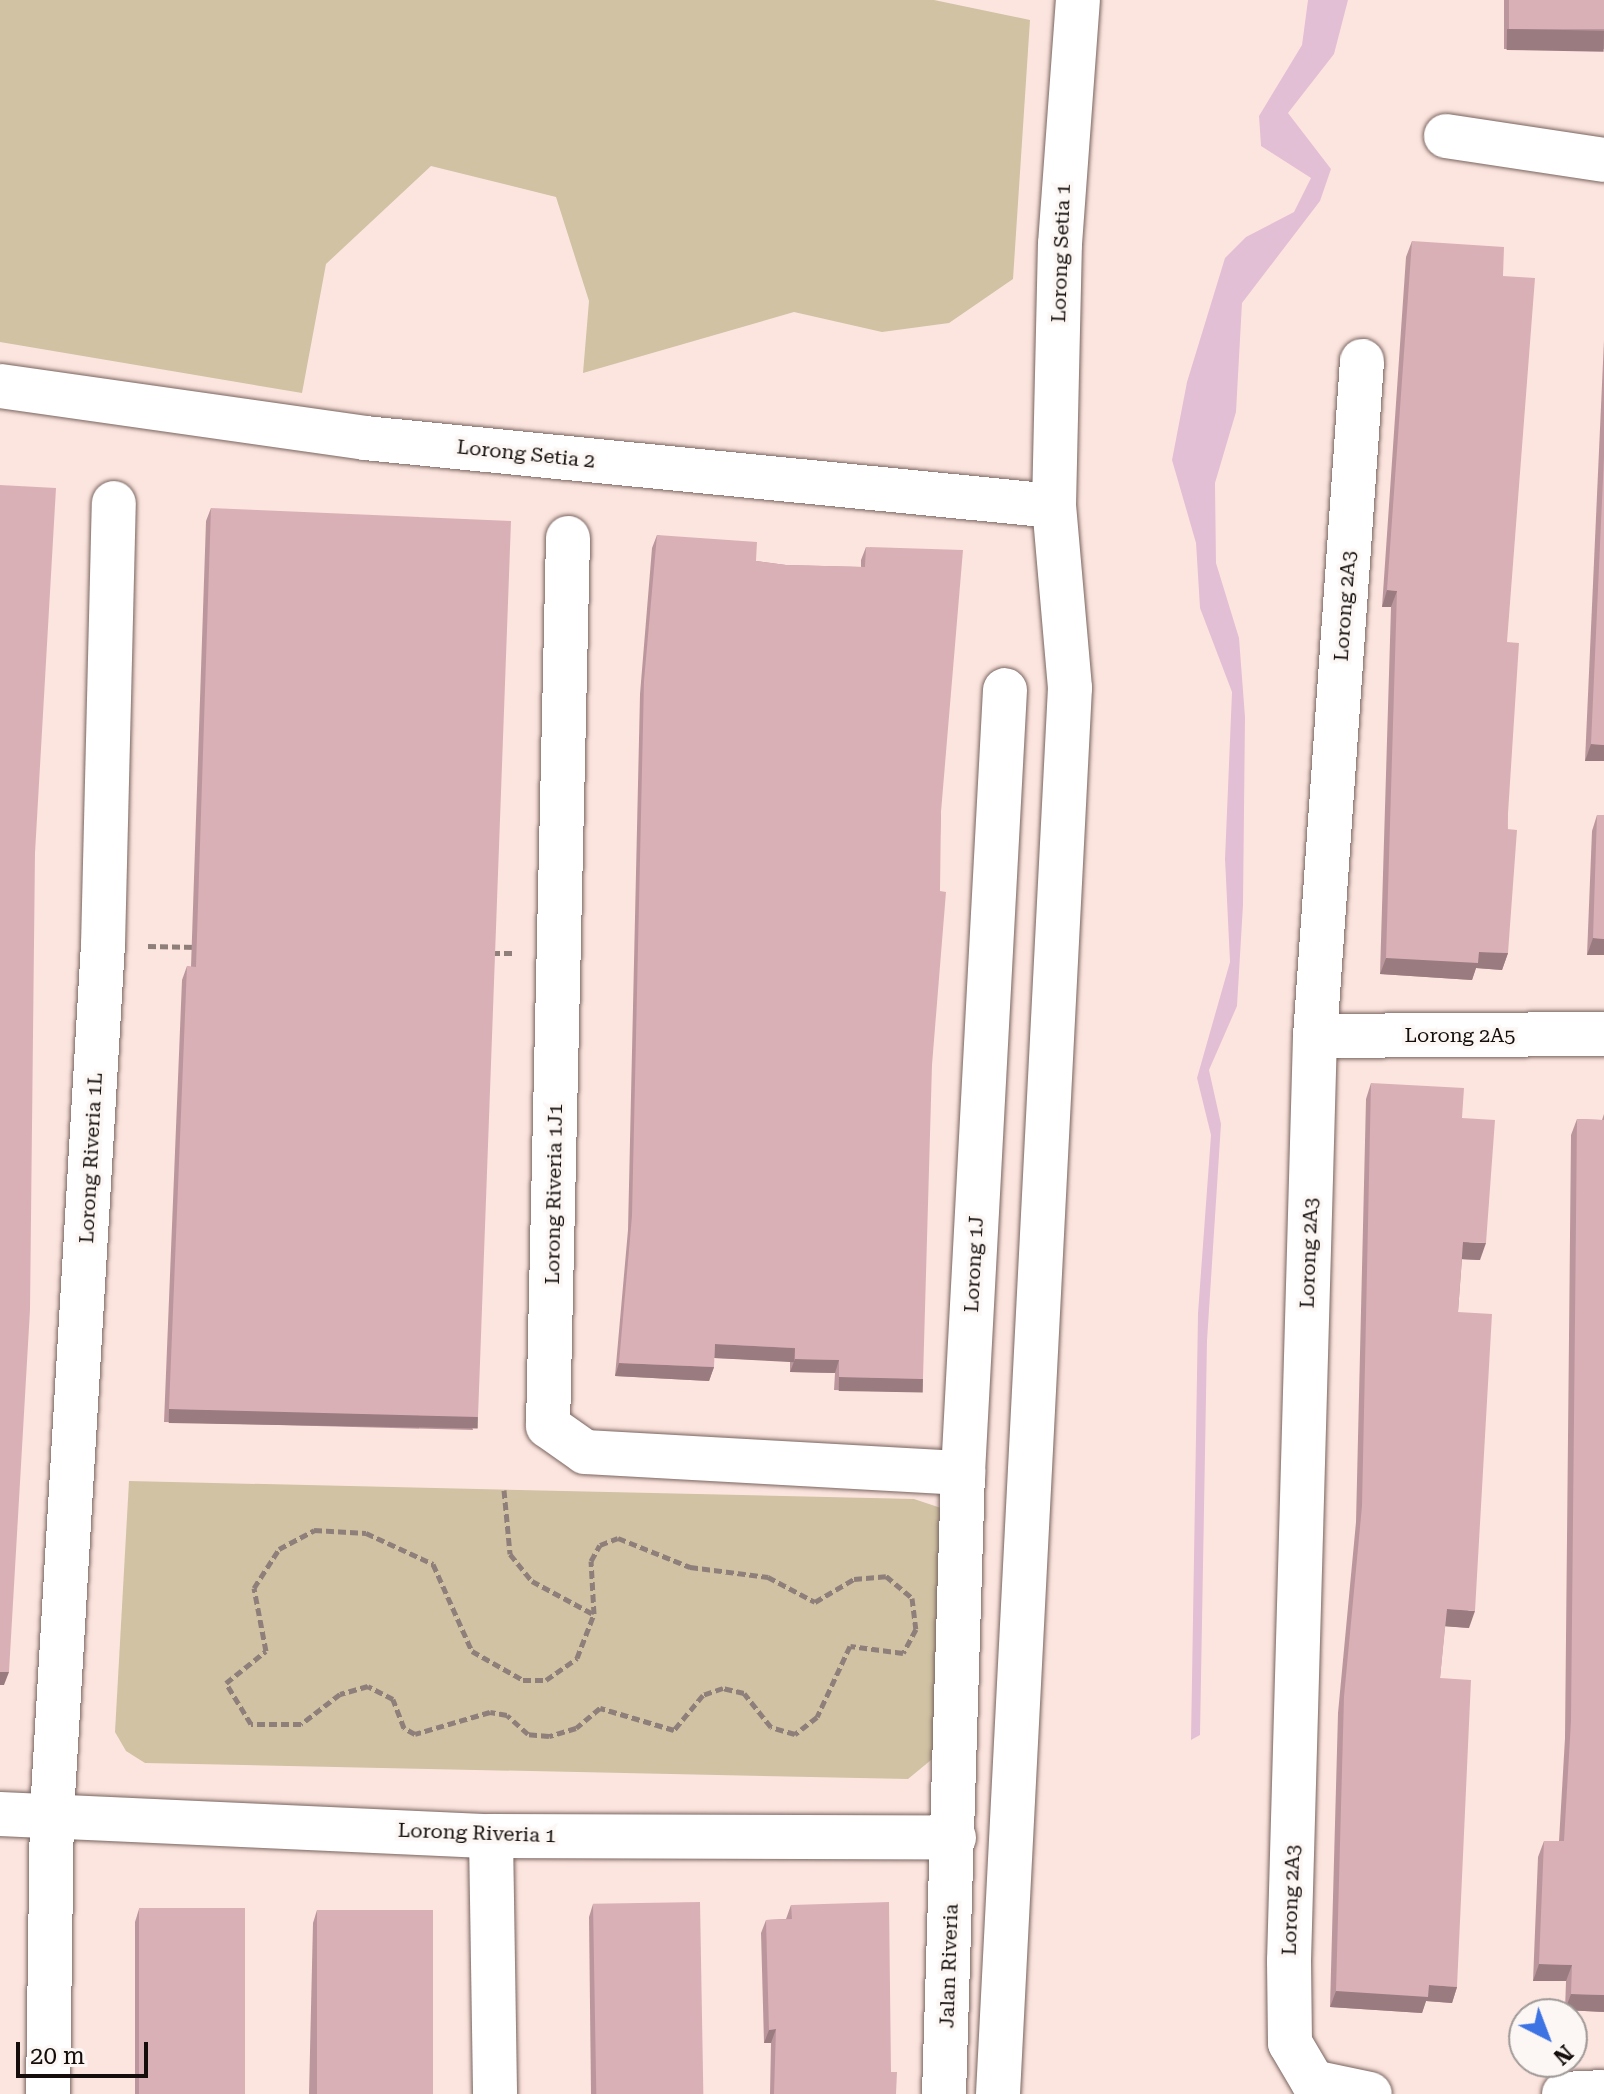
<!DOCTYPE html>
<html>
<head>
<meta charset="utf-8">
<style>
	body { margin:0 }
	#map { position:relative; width:1604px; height:2094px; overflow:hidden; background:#fde5df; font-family:"Roboto Serif",serif }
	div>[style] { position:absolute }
	.green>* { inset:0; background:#d0c2a3 }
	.water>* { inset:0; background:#e3bfd5 }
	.path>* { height:5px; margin-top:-2.5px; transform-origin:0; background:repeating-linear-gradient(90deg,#8f7f7b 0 8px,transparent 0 12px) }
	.roads { filter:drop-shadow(0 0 2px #79645f) drop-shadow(0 0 2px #79645f) }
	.minor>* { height:44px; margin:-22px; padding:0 22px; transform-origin:22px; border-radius:22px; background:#fff }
	.wall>* { inset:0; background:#bb979d; transform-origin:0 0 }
	.shaded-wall>* { inset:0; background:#997b80; transform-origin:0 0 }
	.building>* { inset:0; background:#dab0b7; transform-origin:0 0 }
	span { translate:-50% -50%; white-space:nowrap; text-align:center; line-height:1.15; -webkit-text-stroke:7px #fcf7f5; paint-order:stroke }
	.street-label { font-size:20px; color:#140d0b }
	.north { position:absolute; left:1508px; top:1998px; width:80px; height:80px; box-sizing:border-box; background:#fcf7f5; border:2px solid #9f9997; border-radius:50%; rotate:138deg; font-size:22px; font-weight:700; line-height:32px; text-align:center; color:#140d0b }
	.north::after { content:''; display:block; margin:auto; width:28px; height:36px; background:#3d73e3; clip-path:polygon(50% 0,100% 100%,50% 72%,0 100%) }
	.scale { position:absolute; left:16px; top:2042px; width:132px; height:36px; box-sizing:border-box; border:4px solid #140d0b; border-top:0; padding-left:10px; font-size:24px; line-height:28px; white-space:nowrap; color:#140d0b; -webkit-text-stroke:6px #fcf7f5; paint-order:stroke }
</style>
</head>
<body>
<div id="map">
	<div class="green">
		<div style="clip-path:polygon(0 0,934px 0,1030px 20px,1013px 279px,949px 323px,882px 332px,794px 312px,583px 373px,589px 301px,556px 197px,431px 166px,326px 264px,302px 393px,0 342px)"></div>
		<div style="clip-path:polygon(129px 1481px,914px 1499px,944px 1509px,948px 1746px,908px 1779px,145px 1763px,126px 1751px,115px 1732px)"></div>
	</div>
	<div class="water">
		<div style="clip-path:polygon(1308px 0,1348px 0,1334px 54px,1288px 113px,1331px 169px,1320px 201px,1242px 303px,1236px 412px,1215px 483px,1216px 563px,1239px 638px,1245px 717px,1243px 905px,1237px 1006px,1209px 1070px,1221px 1124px,1207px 1341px,1200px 1735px,1191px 1740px,1198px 1313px,1211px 1135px,1197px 1078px,1230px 962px,1225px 859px,1232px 692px,1200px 608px,1196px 543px,1172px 460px,1187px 382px,1225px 258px,1246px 237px,1294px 212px,1311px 178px,1261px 146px,1259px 116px,1302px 45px)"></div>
	</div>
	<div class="path">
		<div style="left:148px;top:946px;width:50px;rotate:1.1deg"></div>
		<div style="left:492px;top:953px;width:22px"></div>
		<div style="left:504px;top:1490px;width:64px;rotate:84.6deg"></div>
		<div style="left:510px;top:1554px;width:35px;rotate:51deg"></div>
		<div style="left:532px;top:1581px;width:69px;rotate:28.4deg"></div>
		<div style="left:314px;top:1530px;width:52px;rotate:3.3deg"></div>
		<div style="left:366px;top:1533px;width:74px;rotate:24.8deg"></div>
		<div style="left:433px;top:1564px;width:95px;rotate:65.9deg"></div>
		<div style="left:472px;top:1651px;width:59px;rotate:29.6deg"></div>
		<div style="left:523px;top:1680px;width:23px"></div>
		<div style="left:546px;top:1680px;width:38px;rotate:-35deg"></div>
		<div style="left:577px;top:1658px;width:47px;rotate:-68.9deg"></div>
		<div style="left:594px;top:1614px;width:53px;rotate:-93.2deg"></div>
		<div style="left:591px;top:1561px;width:18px;rotate:-61deg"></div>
		<div style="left:600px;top:1545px;width:19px;rotate:-21deg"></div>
		<div style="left:618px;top:1538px;width:78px;rotate:21.9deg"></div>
		<div style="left:690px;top:1567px;width:79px;rotate:7.3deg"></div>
		<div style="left:768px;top:1577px;width:53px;rotate:28deg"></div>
		<div style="left:815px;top:1602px;width:45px;rotate:-30.5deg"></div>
		<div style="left:854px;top:1579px;width:32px;rotate:-5deg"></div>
		<div style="left:886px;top:1576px;width:34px;rotate:40deg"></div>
		<div style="left:912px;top:1598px;width:31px;rotate:83deg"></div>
		<div style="left:916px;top:1629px;width:27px;rotate:118deg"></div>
		<div style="left:903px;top:1653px;width:53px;rotate:-172.5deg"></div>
		<div style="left:850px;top:1646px;width:78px;rotate:114.9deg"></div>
		<div style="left:817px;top:1717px;width:28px;rotate:142deg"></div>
		<div style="left:795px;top:1734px;width:25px;rotate:-164deg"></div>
		<div style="left:771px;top:1727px;width:43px;rotate:-128.5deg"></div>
		<div style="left:744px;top:1693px;width:22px;rotate:-167deg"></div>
		<div style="left:723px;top:1688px;width:21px;rotate:161deg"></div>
		<div style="left:703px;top:1695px;width:45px;rotate:129.6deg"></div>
		<div style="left:674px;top:1730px;width:77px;rotate:-163.4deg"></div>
		<div style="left:600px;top:1708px;width:31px;rotate:140deg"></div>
		<div style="left:576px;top:1728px;width:28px;rotate:163deg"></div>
		<div style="left:549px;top:1736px;width:21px;rotate:-175deg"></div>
		<div style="left:528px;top:1734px;width:28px;rotate:-138deg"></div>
		<div style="left:507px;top:1715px;width:17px;rotate:-170deg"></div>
		<div style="left:490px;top:1712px;width:78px;rotate:163.7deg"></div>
		<div style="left:415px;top:1734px;width:13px;rotate:-151deg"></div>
		<div style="left:404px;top:1728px;width:31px;rotate:-111deg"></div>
		<div style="left:393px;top:1699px;width:28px;rotate:-153deg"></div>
		<div style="left:368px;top:1686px;width:29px;rotate:164deg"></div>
		<div style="left:340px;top:1694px;width:49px;rotate:142.4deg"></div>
		<div style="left:301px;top:1724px;width:50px;rotate:180deg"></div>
		<div style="left:251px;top:1724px;width:48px;rotate:-121.4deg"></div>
		<div style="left:226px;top:1683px;width:51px;rotate:-38.7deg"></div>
		<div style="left:266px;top:1651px;width:64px;rotate:-100.8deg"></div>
		<div style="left:254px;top:1588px;width:46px;rotate:-57.3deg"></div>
		<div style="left:279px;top:1549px;width:40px;rotate:-28deg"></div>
	</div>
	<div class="roads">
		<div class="minor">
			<div style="left:1446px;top:136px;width:160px;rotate:8.6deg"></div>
			<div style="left:1362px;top:361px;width:677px;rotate:93.98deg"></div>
			<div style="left:1315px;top:1036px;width:925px;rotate:91.61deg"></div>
			<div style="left:1289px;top:1961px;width:82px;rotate:89.3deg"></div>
			<div style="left:1290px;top:2043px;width:45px;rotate:59.5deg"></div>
			<div style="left:1313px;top:2082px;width:58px;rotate:11.9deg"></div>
			<div style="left:0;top:386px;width:369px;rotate:8.1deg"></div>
			<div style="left:365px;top:438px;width:692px;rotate:5.64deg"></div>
			<div style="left:568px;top:538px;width:888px;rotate:91.29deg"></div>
			<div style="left:548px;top:1426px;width:45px;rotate:35.1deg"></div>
			<div style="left:585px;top:1452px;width:379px;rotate:3.2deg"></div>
			<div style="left:1315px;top:1036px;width:289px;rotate:-0.4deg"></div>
			<div style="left:0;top:1814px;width:491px;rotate:2.6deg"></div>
			<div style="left:491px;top:1836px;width:463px;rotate:0.2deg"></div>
			<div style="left:491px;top:1836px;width:258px;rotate:89.1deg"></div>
			<div style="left:48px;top:2094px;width:281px;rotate:-89.2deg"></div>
			<div style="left:52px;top:1813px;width:869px;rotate:-86.64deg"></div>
			<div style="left:103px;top:945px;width:442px;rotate:-88.6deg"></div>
			<div style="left:944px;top:2094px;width:621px;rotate:-88.25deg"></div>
			<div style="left:963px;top:1473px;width:784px;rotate:-86.93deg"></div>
			<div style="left:998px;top:2094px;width:1408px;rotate:-87.07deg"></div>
			<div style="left:1070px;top:688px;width:183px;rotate:-95deg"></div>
			<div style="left:1054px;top:506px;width:262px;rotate:-88.7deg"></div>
			<div style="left:1060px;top:244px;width:245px;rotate:-85.8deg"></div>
			<div style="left:1564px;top:2094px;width:40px;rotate:-2.9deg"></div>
		</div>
	</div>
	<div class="wall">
		<div style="left:1504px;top:0;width:100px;height:49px"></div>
		<div style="clip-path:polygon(1412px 241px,1503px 276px,1507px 642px,1508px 953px,1502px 970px,1476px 968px,1472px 980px,1380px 974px,1391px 607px,1382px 607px,1406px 257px)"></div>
		<div style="clip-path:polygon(1604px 340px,1604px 761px,1585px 761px)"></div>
		<div style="clip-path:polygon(211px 508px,473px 1430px,164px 1422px,182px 980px,187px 966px,191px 967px,206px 521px)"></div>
		<div style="clip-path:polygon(657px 535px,756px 561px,786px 565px,861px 567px,861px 560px,866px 547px,941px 812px,918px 1392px,834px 1390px,835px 1373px,790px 1372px,790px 1361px,714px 1358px,714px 1367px,709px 1381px,615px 1376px,628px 1230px,640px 694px,652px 548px)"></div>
		<div style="clip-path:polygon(1597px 815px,1604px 955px,1587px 955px,1592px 831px)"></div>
		<div style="clip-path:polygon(1371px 1083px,1480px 1260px,1462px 1259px,1458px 1312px,1469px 1628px,1445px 1626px,1440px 1678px,1457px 1987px,1452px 2003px,1426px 2001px,1422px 2013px,1330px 2007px,1338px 1713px,1356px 1522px,1366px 1099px)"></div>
		<div style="clip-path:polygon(1604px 1114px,1604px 2012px,1565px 2010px,1566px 1981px,1533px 1981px,1538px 1857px,1544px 1841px,1559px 1841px,1565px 1738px,1571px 1135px,1577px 1119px,1602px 1120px)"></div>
		<div style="clip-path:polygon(593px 1904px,702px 2094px,591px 2094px,589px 1917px)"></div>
		<div style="clip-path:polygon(791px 1905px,891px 2072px,896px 2094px,770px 2094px,771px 2043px,764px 2043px,761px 1933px,766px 1920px,786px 1919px)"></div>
		<div style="clip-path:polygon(139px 1909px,245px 2094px,135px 2094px,135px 1922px)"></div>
		<div style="clip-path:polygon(317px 1910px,429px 2094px,309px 2094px,313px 1923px)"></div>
	</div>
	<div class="shaded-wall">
		<div style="left:1507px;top:29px;width:97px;height:21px;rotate:1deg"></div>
		<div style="clip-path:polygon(1387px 590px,1397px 591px,1391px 607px,1382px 607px)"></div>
		<div style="clip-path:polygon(1591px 744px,1604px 745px,1604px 761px,1585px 761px)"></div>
		<div style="clip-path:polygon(1593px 938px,1604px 939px,1604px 955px,1587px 955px)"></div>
		<div style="clip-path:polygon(1479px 952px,1508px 953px,1502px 970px,1476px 968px,1472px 980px,1380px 974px,1386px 958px)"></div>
		<div style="clip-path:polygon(1463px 1242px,1486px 1243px,1480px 1260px,1457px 1259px)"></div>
		<div style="left:715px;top:1344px;width:80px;height:14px;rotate:3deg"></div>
		<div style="clip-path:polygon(795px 1359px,839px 1360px,835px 1373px,790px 1372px)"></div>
		<div style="clip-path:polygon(619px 1363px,714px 1367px,709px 1381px,615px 1376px)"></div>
		<div style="left:839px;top:1377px;width:84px;height:14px;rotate:1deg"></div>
		<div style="left:169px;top:1409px;width:309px;height:14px;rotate:1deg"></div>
		<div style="clip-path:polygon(1447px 1609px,1475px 1611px,1469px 1628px,1441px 1626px)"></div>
		<div style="clip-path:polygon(0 1672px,9px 1672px,4px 1685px,0 1685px)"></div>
		<div style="clip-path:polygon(1539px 1964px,1572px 1965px,1566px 1981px,1533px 1981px)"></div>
		<div style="clip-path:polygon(1429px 1985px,1457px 1987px,1452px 2003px,1426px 2001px,1422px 2013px,1330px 2007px,1336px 1991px)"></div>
		<div style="clip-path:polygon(1571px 1994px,1604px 1995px,1604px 2012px,1565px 2010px)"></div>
		<div style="clip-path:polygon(776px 2029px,771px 2043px,764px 2043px,769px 2030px)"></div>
	</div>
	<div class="building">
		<div style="left:1509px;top:0;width:95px;height:29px"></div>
		<div style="clip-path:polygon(1412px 241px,1504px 247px,1503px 276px,1535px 278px,1507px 642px,1519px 643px,1507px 829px,1517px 830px,1508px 953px,1479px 952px,1478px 963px,1386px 958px,1397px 591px,1387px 590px)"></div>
		<div style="clip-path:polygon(1604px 457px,1604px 745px,1591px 744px)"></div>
		<div style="clip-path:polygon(0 485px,56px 488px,35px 853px,30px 1310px,9px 1672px,0 1672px)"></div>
		<div style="clip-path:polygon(211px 508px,511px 521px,478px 1417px,169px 1409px,187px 966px,196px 967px)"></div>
		<div style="clip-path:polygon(657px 535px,757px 542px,756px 561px,786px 565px,865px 567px,866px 547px,963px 550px,941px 812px,940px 891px,946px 892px,932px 1065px,923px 1379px,839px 1377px,839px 1360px,795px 1359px,795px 1348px,715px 1344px,714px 1367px,619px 1363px,632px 1216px,644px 681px)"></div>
		<div style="clip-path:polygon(1597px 815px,1604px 815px,1604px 939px,1593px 938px)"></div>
		<div style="clip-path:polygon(1371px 1083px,1464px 1088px,1462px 1118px,1495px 1120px,1486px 1243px,1463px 1242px,1458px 1312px,1492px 1314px,1475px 1611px,1447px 1609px,1440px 1678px,1471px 1680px,1457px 1987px,1429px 1985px,1428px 1997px,1336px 1991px,1344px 1697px,1362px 1506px)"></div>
		<div style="clip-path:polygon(1577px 1119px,1604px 1120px,1604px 1995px,1571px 1994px,1572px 1965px,1539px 1964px,1544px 1841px,1564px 1841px,1571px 1721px)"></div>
		<div style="left:700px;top:1902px;width:192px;height:107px;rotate:89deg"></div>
		<div style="clip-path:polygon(889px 1902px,891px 2072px,897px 2072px,896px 2094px,774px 2094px,776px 2029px,769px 2030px,766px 1920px,792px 1919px,791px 1905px)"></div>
		<div style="left:245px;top:1908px;width:186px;height:106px;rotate:90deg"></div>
		<div style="left:317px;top:1910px;width:116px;height:184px"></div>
	</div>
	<div class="street-label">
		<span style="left:1061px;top:253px;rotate:-88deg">Lorong Setia 1</span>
		<span style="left:526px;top:454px;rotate:6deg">Lorong Setia 2</span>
		<span style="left:1345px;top:606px;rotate:-86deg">Lorong 2A3</span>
		<span style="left:1460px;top:1035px">Lorong 2A5</span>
		<span style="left:91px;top:1158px;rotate:-87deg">Lorong Riveria 1L</span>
		<span style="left:554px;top:1194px;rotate:-89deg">Lorong Riveria 1J1</span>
		<span style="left:1309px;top:1253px;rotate:-88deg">Lorong 2A3</span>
		<span style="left:974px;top:1264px;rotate:-87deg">Lorong 1J</span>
		<span style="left:477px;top:1833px;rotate:2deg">Lorong Riveria 1</span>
		<span style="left:1291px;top:1900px;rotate:-88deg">Lorong 2A3</span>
		<span style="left:949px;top:1966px;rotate:-88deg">Jalan Riveria</span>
	</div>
	<div class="north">N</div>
	<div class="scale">20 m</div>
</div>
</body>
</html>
